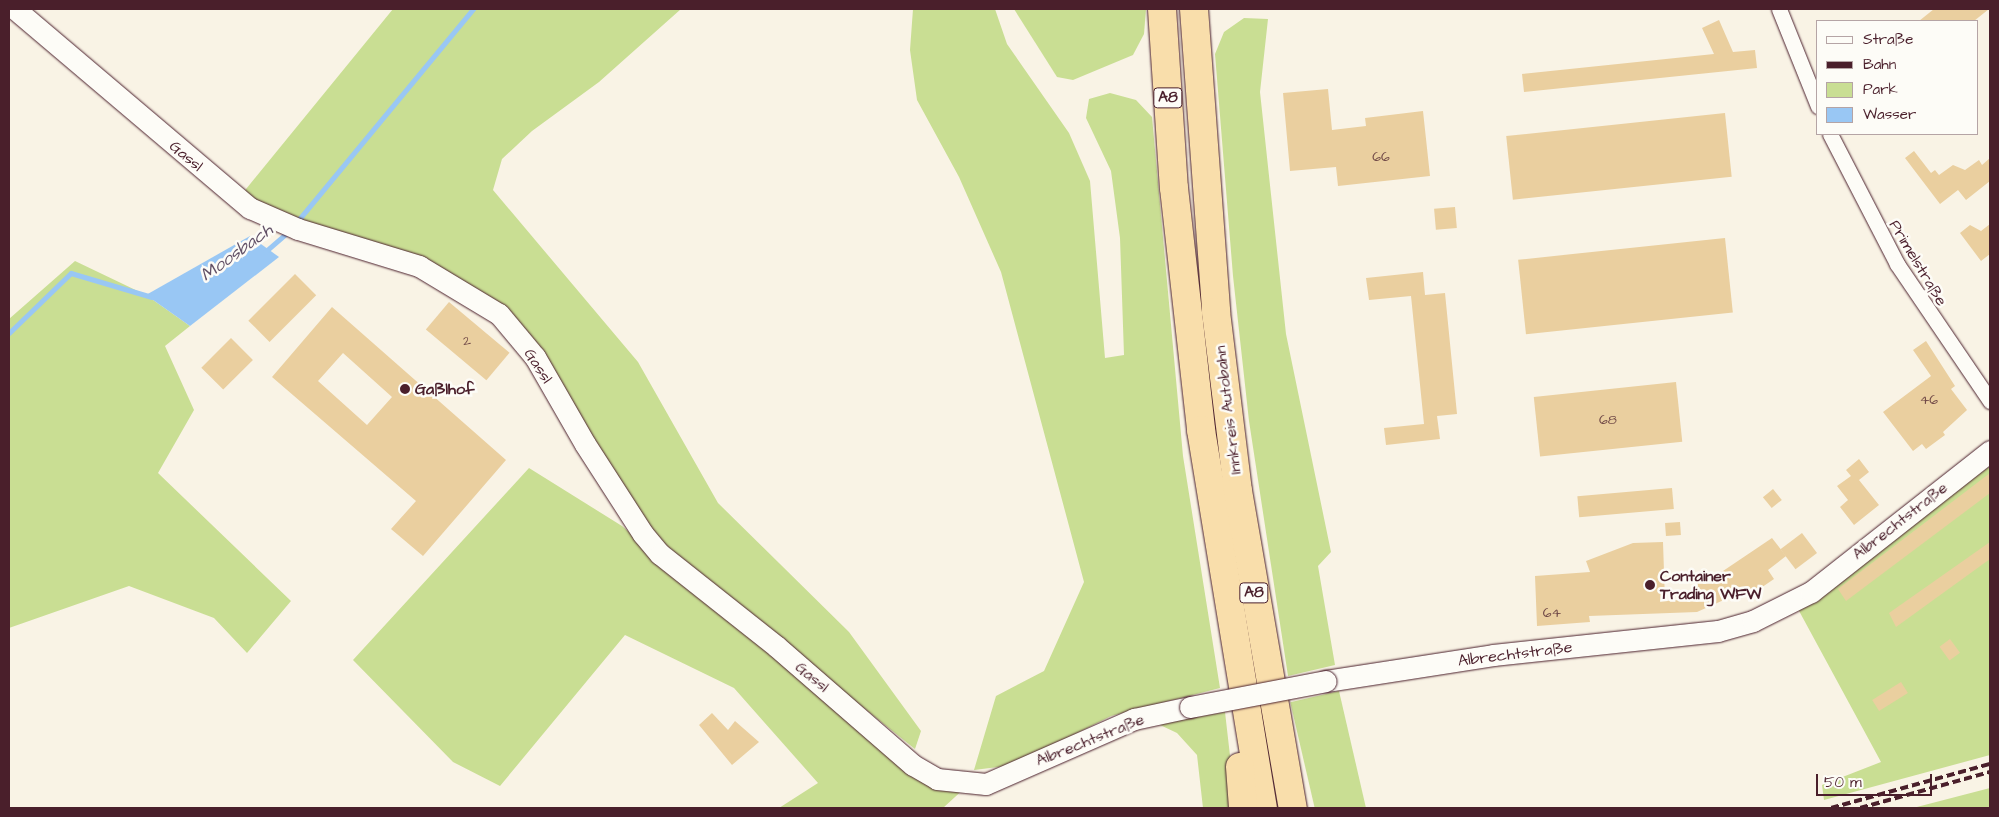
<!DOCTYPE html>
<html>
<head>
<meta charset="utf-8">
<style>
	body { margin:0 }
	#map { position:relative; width:1999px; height:817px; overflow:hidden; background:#f9f3e5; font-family:"Architects Daughter",sans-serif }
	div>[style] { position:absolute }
	.green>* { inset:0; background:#c9de93; transform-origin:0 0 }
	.water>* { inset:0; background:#99c7f4 }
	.stream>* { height:4.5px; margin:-2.25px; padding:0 2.25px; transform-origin:2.25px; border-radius:2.25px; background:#99c7f4 }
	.building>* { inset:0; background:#eacf9f; transform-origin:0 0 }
	.roads { filter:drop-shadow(0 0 1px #4a1f2b) drop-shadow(0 0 1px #4a1f2b) }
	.street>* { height:15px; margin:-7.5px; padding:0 7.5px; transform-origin:7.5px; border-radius:7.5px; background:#fdfcf7 }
	.secondary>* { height:21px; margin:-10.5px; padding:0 10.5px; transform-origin:10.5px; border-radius:10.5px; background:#fdfcf7 }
	.highway>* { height:28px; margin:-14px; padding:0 14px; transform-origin:14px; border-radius:14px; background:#f9deab }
	.rail>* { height:4px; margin-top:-2px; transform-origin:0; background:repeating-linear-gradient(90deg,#4a1f2b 0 8px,transparent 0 12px) }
	.bridges { filter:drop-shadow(0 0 1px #4a1f2b) drop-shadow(0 0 1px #4a1f2b) }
	.secondary-bridge>* { height:21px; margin:-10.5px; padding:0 10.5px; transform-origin:10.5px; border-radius:10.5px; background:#fdfcf7 }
	.dots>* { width:14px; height:14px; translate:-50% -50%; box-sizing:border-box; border:2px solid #fdfcf7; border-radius:50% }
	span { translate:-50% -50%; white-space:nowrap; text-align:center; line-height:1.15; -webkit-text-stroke:5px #fdfcf7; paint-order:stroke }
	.number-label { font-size:14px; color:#724b48 }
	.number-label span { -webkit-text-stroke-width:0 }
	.shield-label span { padding:1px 4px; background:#fdfcf7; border:1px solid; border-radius:4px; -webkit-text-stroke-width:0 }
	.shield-label { font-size:15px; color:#4a1f2b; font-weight:700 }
	.street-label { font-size:16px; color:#4a1f2b }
	.poi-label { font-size:16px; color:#4a1f2b; font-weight:700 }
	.left { translate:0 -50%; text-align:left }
	.water-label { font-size:18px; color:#625167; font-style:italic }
	.frame { position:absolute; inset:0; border:10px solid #4a1f2b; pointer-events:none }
	.legend { position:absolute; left:1816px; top:20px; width:162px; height:115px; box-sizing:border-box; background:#fdfcf7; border:1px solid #b5a4a5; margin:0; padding:6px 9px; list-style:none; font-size:15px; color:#4a1f2b }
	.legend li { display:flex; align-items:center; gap:10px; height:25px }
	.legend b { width:25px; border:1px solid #b5a4a5 }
	.scale { position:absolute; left:1816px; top:774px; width:116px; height:22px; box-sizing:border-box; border:2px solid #4a1f2b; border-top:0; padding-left:6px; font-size:15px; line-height:18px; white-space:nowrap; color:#4a1f2b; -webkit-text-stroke:4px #fdfcf7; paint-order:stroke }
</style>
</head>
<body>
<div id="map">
	<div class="green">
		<div style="clip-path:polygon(393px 9px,681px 9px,599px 82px,532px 131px,502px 159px,493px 190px,638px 362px,718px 503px,849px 632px,921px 731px,915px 749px,692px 571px,646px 527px,532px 343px,478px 289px,288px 220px,242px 194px)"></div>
		<div style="clip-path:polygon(913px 9px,995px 9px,1007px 44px,1069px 133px,1090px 181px,1105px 358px,1124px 355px,1120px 238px,1111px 171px,1086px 118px,1089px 99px,1110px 93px,1136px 100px,1152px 117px,1183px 456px,1220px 688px,1111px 716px,1014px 765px,974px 770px,996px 696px,1044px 671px,1084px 582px,1001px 272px,959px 177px,917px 100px,910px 50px)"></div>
		<div style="clip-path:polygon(1014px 9px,1146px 9px,1144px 34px,1133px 55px,1073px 80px,1057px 77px)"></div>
		<div style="clip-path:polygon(1244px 18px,1268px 19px,1260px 92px,1286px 334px,1331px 552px,1318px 566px,1335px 665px,1288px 676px,1249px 421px,1233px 276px,1215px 54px,1224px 32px)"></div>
		<div style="clip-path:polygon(75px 261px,146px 295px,190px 326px,165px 346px,194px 410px,158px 473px,291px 601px,247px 653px,214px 618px,129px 586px,9px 628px,9px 319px)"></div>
		<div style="clip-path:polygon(1990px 466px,1990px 755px,1824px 800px,1822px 785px,1881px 762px,1798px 609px)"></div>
		<div style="clip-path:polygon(529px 468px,622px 526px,888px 753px,967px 786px,943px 808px,779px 808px,818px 783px,734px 688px,625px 635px,500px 786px,453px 762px,353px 660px)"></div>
		<div style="left:1339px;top:691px;width:120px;height:50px;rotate:77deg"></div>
		<div style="clip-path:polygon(1225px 712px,1236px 808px,1203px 808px,1197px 755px,1177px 733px,1158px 724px)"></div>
		<div style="clip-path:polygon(1990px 788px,1990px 808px,1913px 808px)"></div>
	</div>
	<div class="water">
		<div style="clip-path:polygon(250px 236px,279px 257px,190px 326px,146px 295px)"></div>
	</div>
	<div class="stream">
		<div style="left:296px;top:223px;width:278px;rotate:-50.4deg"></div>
		<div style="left:265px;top:252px;width:32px;rotate:-41deg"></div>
		<div style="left:9px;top:333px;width:86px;rotate:-44.1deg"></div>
		<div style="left:71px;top:273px;width:84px;rotate:16.5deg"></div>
	</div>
	<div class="building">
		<div style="clip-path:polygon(1934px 9px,1989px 9px,1974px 21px,1919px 21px)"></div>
		<div style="clip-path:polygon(1719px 20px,1733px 52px,1755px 50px,1757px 68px,1524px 92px,1522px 74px,1714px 54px,1702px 28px)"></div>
		<div style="clip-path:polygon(1328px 89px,1332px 130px,1366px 126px,1365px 118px,1423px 111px,1430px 176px,1338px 186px,1336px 167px,1290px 171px,1283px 93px)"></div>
		<div style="left:1725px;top:113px;width:64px;height:220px;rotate:84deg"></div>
		<div style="clip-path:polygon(1914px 151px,1931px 173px,1935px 170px,1939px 175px,1953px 165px,1965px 170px,1979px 160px,1982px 165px,1990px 158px,1990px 181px,1966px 200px,1958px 190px,1940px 204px,1905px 158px)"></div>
		<div style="left:1455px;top:207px;width:21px;height:21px;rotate:85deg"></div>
		<div style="clip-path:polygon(1990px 224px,1990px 254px,1981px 261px,1960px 233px,1970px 225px,1981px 231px)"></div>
		<div style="left:1725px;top:238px;width:75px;height:208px;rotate:84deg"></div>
		<div style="clip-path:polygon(1423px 272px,1425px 295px,1445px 293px,1457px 414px,1437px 416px,1440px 439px,1386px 445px,1384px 428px,1424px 424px,1411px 296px,1369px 300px,1366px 278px)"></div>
		<div style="left:295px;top:274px;width:30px;height:66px;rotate:45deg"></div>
		<div style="left:449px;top:302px;width:79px;height:36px;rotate:40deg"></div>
		<div style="clip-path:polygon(evenodd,332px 307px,506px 460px,423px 556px,391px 529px,416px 501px,272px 377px,332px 307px,343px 353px,392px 397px,367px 425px,318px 381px,343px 353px)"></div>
		<div style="left:231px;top:338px;width:31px;height:42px;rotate:45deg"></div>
		<div style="clip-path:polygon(1926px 341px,1955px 386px,1951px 389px,1967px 410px,1943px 432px,1945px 435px,1926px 449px,1922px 444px,1913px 451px,1883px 412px,1931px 376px,1913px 350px)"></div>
		<div style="left:1676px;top:382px;width:60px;height:143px;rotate:84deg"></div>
		<div style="clip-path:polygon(1859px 459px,1869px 472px,1859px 480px,1879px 505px,1854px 525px,1840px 507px,1848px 500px,1837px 486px,1851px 476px,1846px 470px)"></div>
		<div style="clip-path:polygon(1990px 473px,1990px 493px,1846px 601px,1838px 589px)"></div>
		<div style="left:1672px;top:488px;width:21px;height:95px;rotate:85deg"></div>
		<div style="left:1773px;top:489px;width:14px;height:13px;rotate:51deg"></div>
		<div style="left:1680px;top:522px;width:13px;height:15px;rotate:86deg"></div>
		<div style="left:1802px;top:533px;width:25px;height:27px;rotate:53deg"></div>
		<div style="clip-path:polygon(1772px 538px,1786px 556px,1768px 570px,1774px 579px,1749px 596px,1746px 590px,1697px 612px,1589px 616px,1590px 622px,1537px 626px,1535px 576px,1590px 572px,1586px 561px,1633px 543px,1663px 542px,1665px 601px,1697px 599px,1692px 589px,1698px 586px,1696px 581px,1723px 571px)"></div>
		<div style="clip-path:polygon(1990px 542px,1990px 559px,1896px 627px,1889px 613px)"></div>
		<div style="left:1950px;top:639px;width:17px;height:13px;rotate:54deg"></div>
		<div style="left:1901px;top:682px;width:13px;height:34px;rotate:58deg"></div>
		<div style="clip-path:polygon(712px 713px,728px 730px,735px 721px,759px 742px,732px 765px,699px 725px)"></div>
	</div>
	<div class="roads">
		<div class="street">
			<div style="left:1779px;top:9px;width:105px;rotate:68.1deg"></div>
			<div style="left:1830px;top:134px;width:146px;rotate:62.7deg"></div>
			<div style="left:1897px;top:264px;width:166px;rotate:55.8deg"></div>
		</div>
		<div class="secondary">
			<div style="left:15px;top:9px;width:308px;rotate:40.3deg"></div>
			<div style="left:250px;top:208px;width:52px;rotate:23.6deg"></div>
			<div style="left:298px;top:229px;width:127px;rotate:17deg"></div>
			<div style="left:419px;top:266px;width:93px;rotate:31deg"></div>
			<div style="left:499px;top:314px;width:56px;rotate:50.1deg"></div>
			<div style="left:535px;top:357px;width:100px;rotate:60.1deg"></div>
			<div style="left:585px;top:444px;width:107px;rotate:57.2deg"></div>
			<div style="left:643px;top:534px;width:26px;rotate:50deg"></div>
			<div style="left:660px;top:554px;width:148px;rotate:38.4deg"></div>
			<div style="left:776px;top:646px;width:181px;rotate:41deg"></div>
			<div style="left:913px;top:765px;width:28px;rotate:30deg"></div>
			<div style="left:937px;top:779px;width:49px;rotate:5.8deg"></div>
			<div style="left:986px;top:784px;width:162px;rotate:-23.7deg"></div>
			<div style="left:1134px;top:719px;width:57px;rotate:-12.1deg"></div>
			<div style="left:1326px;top:681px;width:169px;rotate:-8.8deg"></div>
			<div style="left:1493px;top:655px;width:226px;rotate:-6.1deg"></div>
			<div style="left:1718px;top:631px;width:36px;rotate:-16deg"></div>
			<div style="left:1753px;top:621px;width:65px;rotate:-26.6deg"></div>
			<div style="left:1811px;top:592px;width:228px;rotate:-38.2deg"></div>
		</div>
		<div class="highway">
			<div style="left:1162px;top:9px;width:179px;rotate:86.2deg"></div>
			<div style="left:1174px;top:188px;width:244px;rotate:83.6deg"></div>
			<div style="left:1201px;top:430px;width:383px;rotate:80.7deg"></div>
			<div style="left:1194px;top:9px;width:304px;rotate:85.8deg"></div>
			<div style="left:1216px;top:312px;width:180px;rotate:83deg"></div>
			<div style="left:1238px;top:491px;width:322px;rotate:80.2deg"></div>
			<div style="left:1240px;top:767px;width:41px;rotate:85.8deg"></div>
		</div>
	</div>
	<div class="rail">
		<div style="left:1831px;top:808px;width:165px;rotate:-15.5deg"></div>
		<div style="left:1860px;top:808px;width:135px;rotate:-15.5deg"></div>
	</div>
	<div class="bridges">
		<div class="secondary-bridge">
			<div style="left:1190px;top:707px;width:138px;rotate:-10.8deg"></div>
		</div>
	</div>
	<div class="dots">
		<div style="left:405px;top:389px;background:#4a1f2b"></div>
		<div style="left:1650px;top:585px;background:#4a1f2b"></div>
	</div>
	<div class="number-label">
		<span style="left:1381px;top:157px">66</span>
		<span style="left:467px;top:341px">2</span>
		<span style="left:1929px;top:400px">46</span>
		<span style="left:1608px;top:420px">68</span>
		<span style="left:1552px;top:613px">64</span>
	</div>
	<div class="shield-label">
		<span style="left:1168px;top:98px">A8</span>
		<span style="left:1254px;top:593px">A8</span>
	</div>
	<div class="street-label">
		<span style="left:186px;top:156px;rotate:40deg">Gassl</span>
		<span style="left:1918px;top:263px;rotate:59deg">Primelstraße</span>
		<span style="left:538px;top:366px;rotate:57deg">Gassl</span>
		<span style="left:1228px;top:410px;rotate:-97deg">Innkreis Autobahn</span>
		<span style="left:1900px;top:521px;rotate:-38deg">Albrechtstraße</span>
		<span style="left:1515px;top:654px;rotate:-7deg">Albrechtstraße</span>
		<span style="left:812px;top:677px;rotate:40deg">Gassl</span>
		<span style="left:1090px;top:740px;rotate:-22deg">Albrechtstraße</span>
	</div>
	<div class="poi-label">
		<span class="left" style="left:415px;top:389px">Gaßlhof</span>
		<span class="left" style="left:1660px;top:585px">Container<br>Trading WFW</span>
	</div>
	<div class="water-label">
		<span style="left:237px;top:253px;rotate:-36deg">Moosbach</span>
	</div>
	<div class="frame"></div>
	<ul class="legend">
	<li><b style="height:6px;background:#fdfcf7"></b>Straße</li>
	<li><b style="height:6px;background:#4a1f2b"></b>Bahn</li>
	<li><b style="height:14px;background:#c9de93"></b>Park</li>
	<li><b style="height:14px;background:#99c7f4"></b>Wasser</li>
	</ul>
	<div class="scale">50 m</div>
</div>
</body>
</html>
